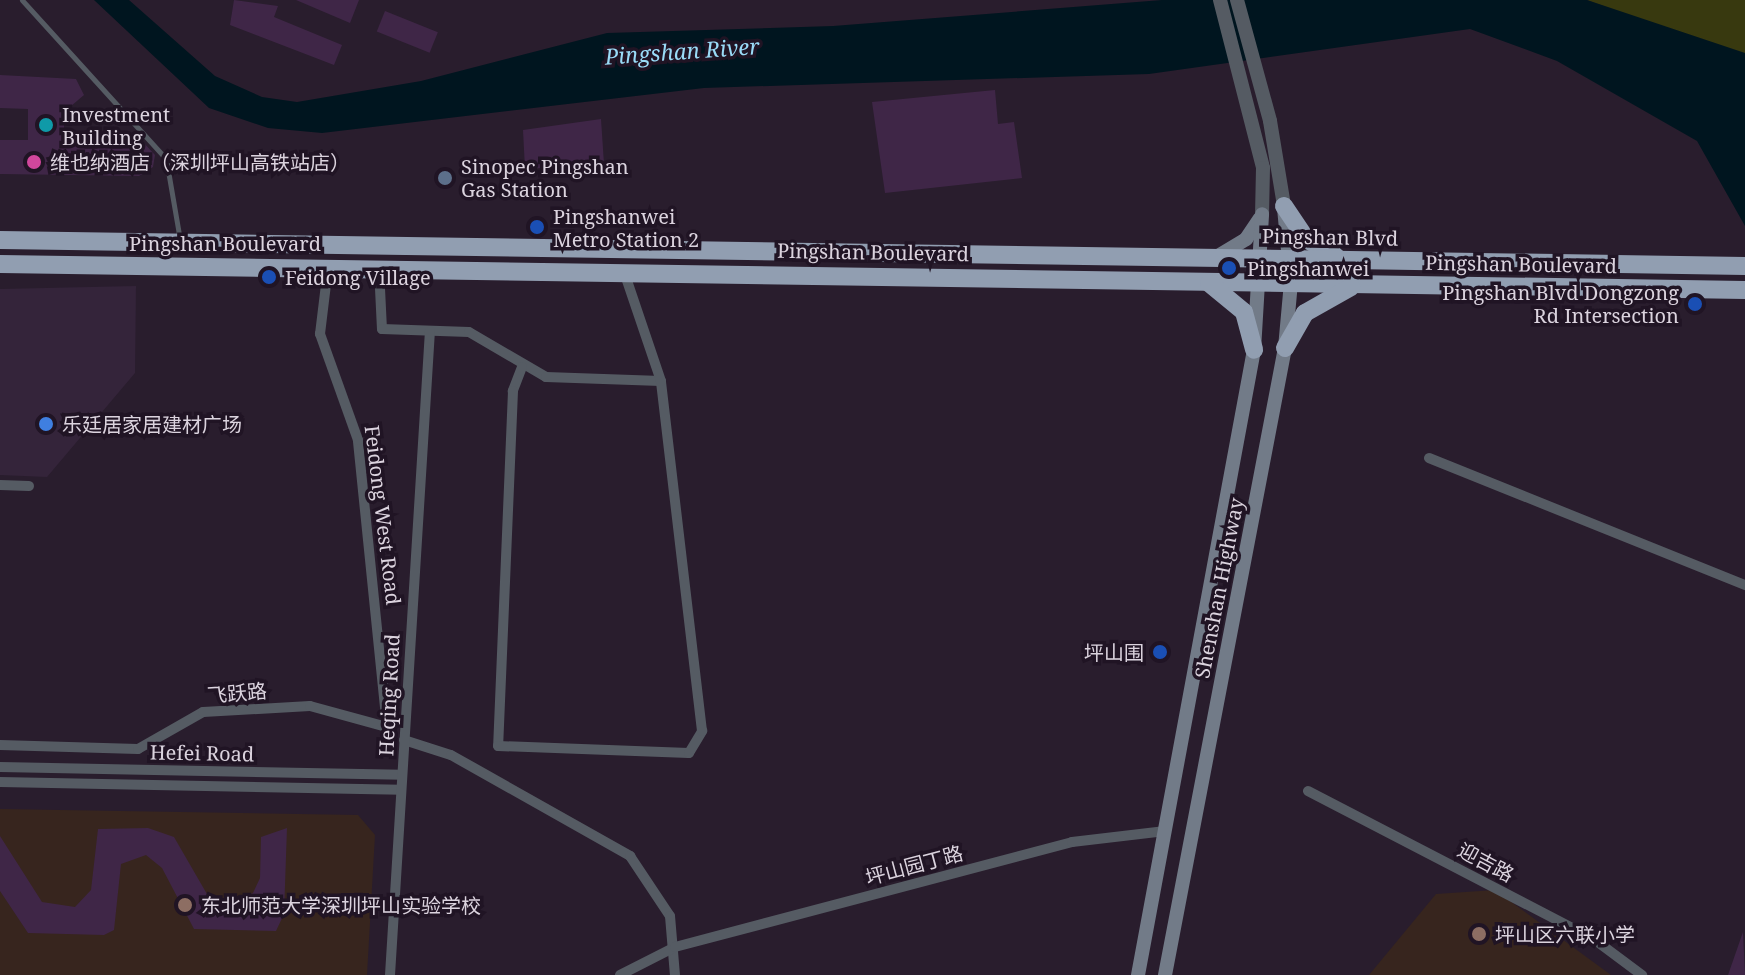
<!DOCTYPE html>
<html>
<head>
<meta charset="utf-8">
<style>
	body { margin:0 }
	#map { position:relative; width:1745px; height:975px; overflow:hidden; background:#291d2d; font-family:"Noto Serif","Noto Sans SC",serif }
	div>[style] { position:absolute }
	.built>* { inset:0; background:#34243a }
	.education>* { inset:0; background:#37251e }
	.green>* { inset:0; background:#38390f }
	.water>* { inset:0; background:#00151f }
	.building>* { inset:0; background:#3f2647; transform-origin:0 0 }
	.service>* { height:5px; margin:-2.5px; padding:0 2.5px; transform-origin:2.5px; border-radius:2.5px; background:#555b63 }
	.minor>* { height:10px; margin:-5px; padding:0 5px; transform-origin:5px; border-radius:5px; background:#555b63 }
	.tertiary>* { height:14px; margin:-7px; padding:0 7px; transform-origin:7px; border-radius:7px; background:#555b63 }
	.secondary>* { height:14px; margin:-7px; padding:0 7px; transform-origin:7px; border-radius:7px; background:#727b88 }
	.trunk>* { height:18px; margin:-9px; padding:0 9px; transform-origin:9px; border-radius:9px; background:#919eb1 }
	.dots>* { width:22px; height:22px; translate:-50% -50%; box-sizing:border-box; border:4px solid #201424; border-radius:50% }
	span { translate:-50% -50%; white-space:nowrap; text-align:center; line-height:1.15; -webkit-text-stroke:7px #201424; paint-order:stroke }
	.poi-label { font-size:20px; color:#dbd3de }
	.left { translate:0 -50%; text-align:left }
	.right { translate:-100% -50%; text-align:right }
	.street-label { font-size:20px; color:#dbd3de }
	.water-label { font-size:22px; color:#9adbf7; font-style:italic }
</style>
</head>
<body>
<div id="map">
	<div class="built">
		<div style="clip-path:polygon(136px 286px,135px 373px,47px 477px,0 475px,0 289px)"></div>
	</div>
	<div class="education">
		<div style="clip-path:polygon(0 809px,358px 815px,375px 835px,367px 975px,0 975px)"></div>
		<div style="clip-path:polygon(1495px 890px,1611px 975px,1369px 975px,1436px 894px)"></div>
	</div>
	<div class="green">
		<div style="clip-path:polygon(1587px 0,1745px 0,1745px 53px,1722px 51px)"></div>
	</div>
	<div class="water">
		<div style="clip-path:polygon(94px 0,129px 0,215px 76px,262px 97px,297px 102px,421px 81px,607px 33px,833px 26px,1162px 0,1587px 0,1745px 53px,1745px 226px,1697px 141px,1557px 61px,1470px 29px,1149px 74px,704px 88px,322px 133px,268px 128px,209px 108px)"></div>
	</div>
	<div class="building">
		<div style="clip-path:polygon(234px 0,278px 6px,274px 17px,342px 45px,334px 65px,230px 25px)"></div>
		<div style="clip-path:polygon(296px 0,359px 0,350px 23px)"></div>
		<div style="left:385px;top:11px;width:57px;height:22px;rotate:22deg"></div>
		<div style="clip-path:polygon(0 75px,76px 79px,84px 95px,64px 112px,64px 141px,143px 142px,155px 155px,153px 167px,139px 176px,0 174px,0 140px,28px 140px,28px 109px,0 108px)"></div>
		<div style="clip-path:polygon(995px 90px,998px 124px,1014px 122px,1022px 178px,885px 193px,872px 102px)"></div>
		<div style="clip-path:polygon(601px 119px,604px 164px,525px 169px,523px 130px)"></div>
		<div style="clip-path:polygon(287px 828px,284px 914px,276px 931px,194px 929px,162px 868px,146px 855px,121px 864px,114px 930px,104px 935px,28px 933px,0 891px,0 836px,42px 902px,75px 907px,91px 890px,98px 829px,148px 828px,174px 837px,211px 901px,230px 903px,253px 893px,260px 878px,261px 837px)"></div>
		<div style="clip-path:polygon(1743px 932px,1745px 975px,1728px 975px)"></div>
	</div>
	<div class="service">
		<div style="left:22px;top:0;width:215px;rotate:47.8deg"></div>
		<div style="left:166px;top:159px;width:82px;rotate:80.2deg"></div>
	</div>
	<div class="minor">
		<div style="left:379px;top:268px;width:61px;rotate:87.2deg"></div>
		<div style="left:382px;top:329px;width:87px;rotate:2deg"></div>
		<div style="left:469px;top:332px;width:89px;rotate:30.3deg"></div>
		<div style="left:546px;top:377px;width:115px;rotate:2deg"></div>
		<div style="left:522px;top:367px;width:26px;rotate:111deg"></div>
		<div style="left:513px;top:391px;width:355px;rotate:92.4deg"></div>
		<div style="left:498px;top:746px;width:191px;rotate:2.1deg"></div>
		<div style="left:689px;top:753px;width:26px;rotate:-59deg"></div>
		<div style="left:702px;top:731px;width:352px;rotate:-96.7deg"></div>
		<div style="left:661px;top:381px;width:115px;rotate:-108.7deg"></div>
		<div style="left:1429px;top:458px;width:341px;rotate:21.9deg"></div>
		<div style="left:0;top:485px;width:29px;rotate:2deg"></div>
		<div style="left:404px;top:740px;width:49px;rotate:17.7deg"></div>
		<div style="left:451px;top:755px;width:206px;rotate:29.4deg"></div>
		<div style="left:630px;top:856px;width:72px;rotate:56.3deg"></div>
		<div style="left:670px;top:916px;width:59px;rotate:85.2deg"></div>
		<div style="left:0;top:745px;width:138px;rotate:1.7deg"></div>
		<div style="left:138px;top:749px;width:75px;rotate:-29.6deg"></div>
		<div style="left:203px;top:712px;width:107px;rotate:-3.2deg"></div>
		<div style="left:310px;top:706px;width:80px;rotate:15.3deg"></div>
		<div style="left:387px;top:727px;width:288px;rotate:-95.8deg"></div>
		<div style="left:358px;top:440px;width:113px;rotate:-109.7deg"></div>
		<div style="left:320px;top:334px;width:66px;rotate:-83.1deg"></div>
		<div style="left:0;top:767px;width:402px;rotate:1.1deg"></div>
		<div style="left:0;top:782px;width:401px;rotate:1.1deg"></div>
		<div style="left:1308px;top:791px;width:323px;rotate:27.4deg"></div>
		<div style="left:1595px;top:940px;width:59px;rotate:36.7deg"></div>
		<div style="left:390px;top:975px;width:645px;rotate:-86.45deg"></div>
		<div style="left:620px;top:975px;width:62px;rotate:-27deg"></div>
		<div style="left:675px;top:947px;width:411px;rotate:-14.8deg"></div>
		<div style="left:1072px;top:842px;width:94px;rotate:-6.7deg"></div>
	</div>
	<div class="tertiary">
		<div style="left:1220px;top:0;width:173px;rotate:75.6deg"></div>
		<div style="left:1263px;top:168px;width:46px;rotate:91.2deg"></div>
		<div style="left:1237px;top:0;width:125px;rotate:74.7deg"></div>
		<div style="left:1270px;top:121px;width:86px;rotate:80.6deg"></div>
	</div>
	<div class="secondary">
		<div style="left:1218px;top:256px;width:33px;rotate:-31deg"></div>
		<div style="left:1246px;top:239px;width:25px;rotate:-56deg"></div>
		<div style="left:1138px;top:975px;width:636px;rotate:-79.49deg"></div>
		<div style="left:1254px;top:350px;width:136px;rotate:-86.6deg"></div>
		<div style="left:1165px;top:975px;width:638px;rotate:-79.17deg"></div>
		<div style="left:1285px;top:348px;width:66px;rotate:-84.8deg"></div>
		<div style="left:1291px;top:282px;width:74px;rotate:-95.4deg"></div>
	</div>
	<div class="trunk">
		<div style="left:1284px;top:206px;width:40px;rotate:56deg"></div>
		<div style="left:1306px;top:239px;width:34px;rotate:30deg"></div>
		<div style="left:0;top:240px;width:1745px;rotate:0.85deg"></div>
		<div style="left:0;top:264px;width:1745px;rotate:0.85deg"></div>
		<div style="left:1209px;top:283px;width:45px;rotate:39.6deg"></div>
		<div style="left:1244px;top:312px;width:39px;rotate:75deg"></div>
		<div style="left:1285px;top:348px;width:40px;rotate:-60.3deg"></div>
		<div style="left:1305px;top:313px;width:53px;rotate:-29.5deg"></div>
	</div>
	<div class="dots">
		<div style="left:46px;top:125px;background:#0f9aa8"></div>
		<div style="left:34px;top:162px;background:#d1479c"></div>
		<div style="left:445px;top:178px;background:#5c6f8a"></div>
		<div style="left:537px;top:227px;background:#1a4fb4"></div>
		<div style="left:1229px;top:268px;background:#1a4fb4"></div>
		<div style="left:269px;top:277px;background:#1a4fb4"></div>
		<div style="left:1695px;top:304px;background:#1a4fb4"></div>
		<div style="left:46px;top:424px;background:#3f7fe0"></div>
		<div style="left:1160px;top:652px;background:#1a4fb4"></div>
		<div style="left:185px;top:905px;background:#8d6e63"></div>
		<div style="left:1479px;top:934px;background:#8d6e63"></div>
	</div>
	<div class="poi-label">
		<span class="left" style="left:62px;top:126px">Investment<br>Building</span>
		<span class="left" style="left:50px;top:162px">维也纳酒店（深圳坪山高铁站店）</span>
		<span class="left" style="left:461px;top:178px">Sinopec Pingshan<br>Gas Station</span>
		<span class="left" style="left:553px;top:228px">Pingshanwei<br>Metro Station 2</span>
		<span class="left" style="left:1247px;top:268px">Pingshanwei</span>
		<span class="left" style="left:285px;top:277px">Feidong Village</span>
		<span class="right" style="left:1679px;top:304px">Pingshan Blvd Dongzong<br>Rd Intersection</span>
		<span class="left" style="left:62px;top:424px">乐廷居家居建材广场</span>
		<span class="right" style="left:1144px;top:652px">坪山围</span>
		<span class="left" style="left:201px;top:905px">东北师范大学深圳坪山实验学校</span>
		<span class="left" style="left:1495px;top:934px">坪山区六联小学</span>
	</div>
	<div class="street-label">
		<span style="left:1330px;top:237px;rotate:1deg">Pingshan Blvd</span>
		<span style="left:225px;top:243px">Pingshan Boulevard</span>
		<span style="left:873px;top:252px;rotate:1deg">Pingshan Boulevard</span>
		<span style="left:1521px;top:264px;rotate:1deg">Pingshan Boulevard</span>
		<span style="left:383px;top:515px;rotate:83deg">Feidong West Road</span>
		<span style="left:1219px;top:588px;rotate:-79deg">Shenshan Highway</span>
		<span style="left:237px;top:693px;rotate:-5deg">飞跃路</span>
		<span style="left:389px;top:695px;rotate:-87deg">Heqing Road</span>
		<span style="left:202px;top:753px;rotate:1deg">Hefei Road</span>
		<span style="left:1486px;top:862px;rotate:28deg">迎吉路</span>
		<span style="left:914px;top:865px;rotate:-15deg">坪山园丁路</span>
	</div>
	<div class="water-label">
		<span style="left:682px;top:51px;rotate:-4deg">Pingshan River</span>
	</div>
</div>
</body>
</html>
